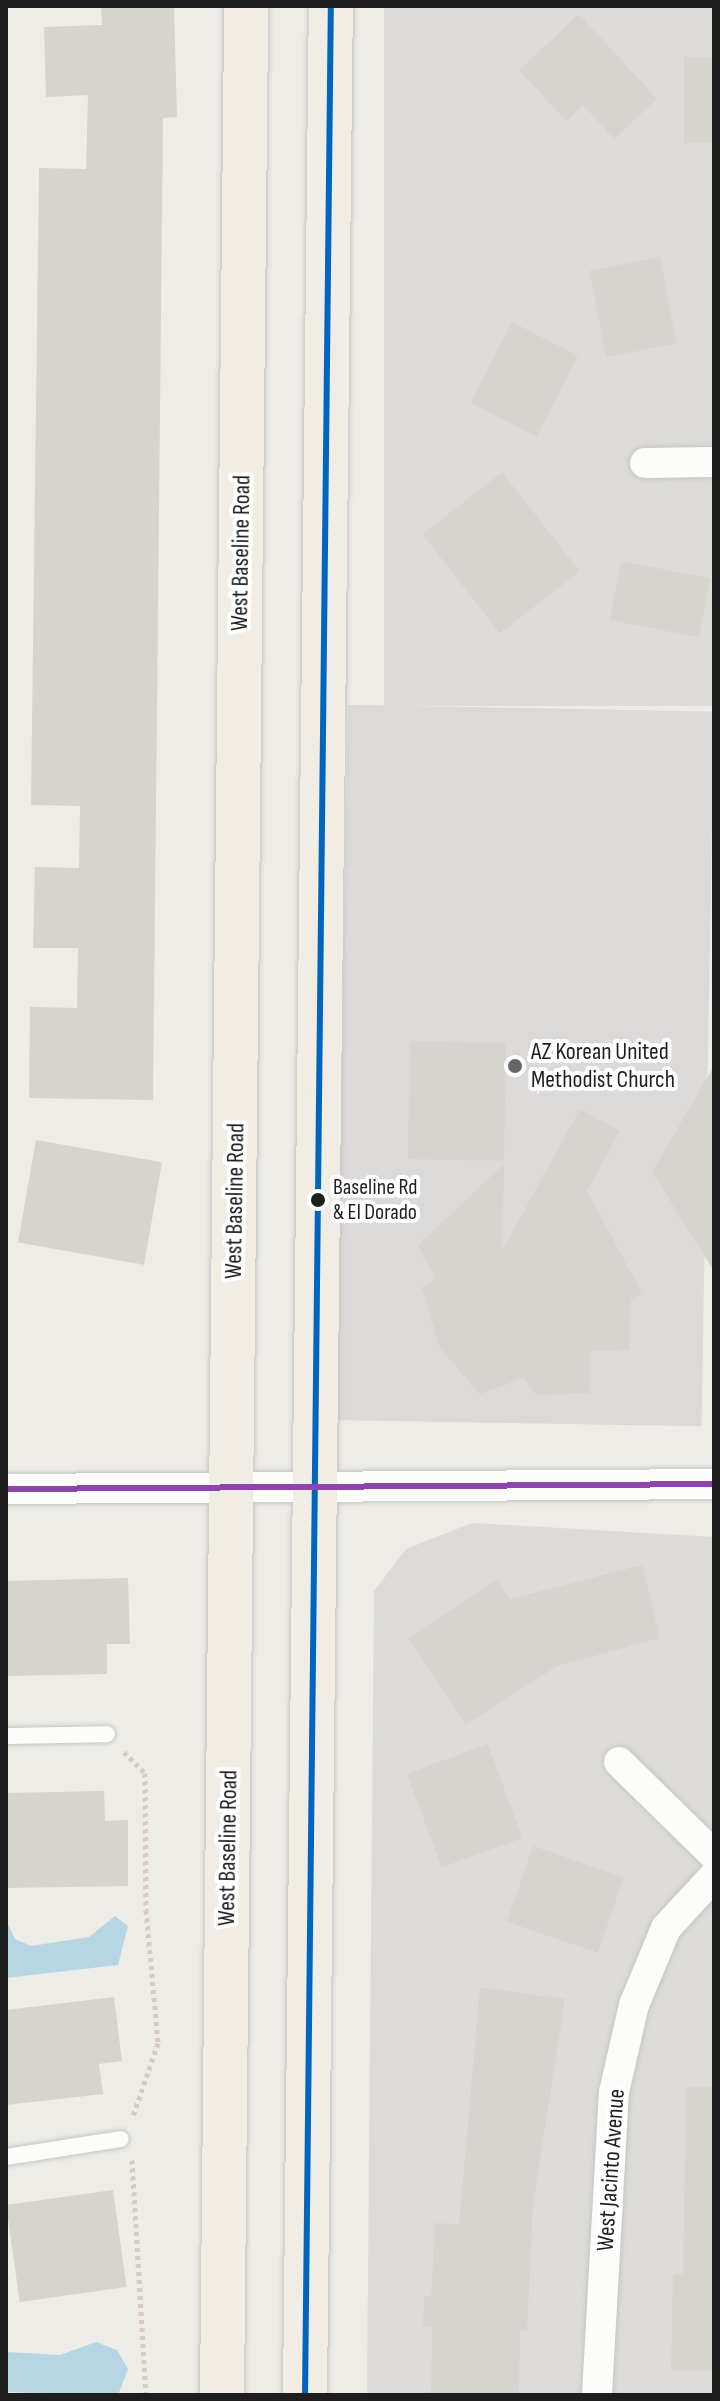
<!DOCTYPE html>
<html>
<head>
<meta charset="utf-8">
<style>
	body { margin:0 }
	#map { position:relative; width:720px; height:2401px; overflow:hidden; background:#edece7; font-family:"Sofia Sans Condensed",sans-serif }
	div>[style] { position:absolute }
	.residential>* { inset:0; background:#dcdbd8; transform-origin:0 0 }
	.religious>* { inset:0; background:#dbdad8; transform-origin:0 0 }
	.water>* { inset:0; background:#b7d6e4 }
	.building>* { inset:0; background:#d6d4cf; transform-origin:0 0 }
	.path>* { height:5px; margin-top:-2.5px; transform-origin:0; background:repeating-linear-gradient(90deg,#d7cac6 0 4px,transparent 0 8px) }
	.roads { filter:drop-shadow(0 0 2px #c5c5c3) drop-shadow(0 0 2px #c5c5c3) }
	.service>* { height:16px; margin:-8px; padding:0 8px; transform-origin:8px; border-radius:8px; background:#fcfcfb }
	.minor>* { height:30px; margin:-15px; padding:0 15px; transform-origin:15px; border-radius:15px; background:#fcfcfb }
	.primary>* { height:44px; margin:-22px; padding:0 22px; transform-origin:22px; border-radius:22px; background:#f1ede4 }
	.bus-1>* { height:6px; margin:-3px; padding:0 3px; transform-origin:3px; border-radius:3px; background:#0065bd }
	.bus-2>* { height:6px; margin:-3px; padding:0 3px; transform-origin:3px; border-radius:3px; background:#8e44ad }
	.dots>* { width:22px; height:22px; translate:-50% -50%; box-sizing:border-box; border:4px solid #fff; border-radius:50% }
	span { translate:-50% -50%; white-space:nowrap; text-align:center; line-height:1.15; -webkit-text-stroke:8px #fff; paint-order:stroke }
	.bus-label { font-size:22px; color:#1e1e1e }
	.left { translate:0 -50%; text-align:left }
	.street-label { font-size:24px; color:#1e1e1e }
	.poi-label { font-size:24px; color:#1e1e1e }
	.frame { position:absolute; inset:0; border:8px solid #1e1e1e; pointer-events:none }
</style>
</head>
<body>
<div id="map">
	<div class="residential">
		<div style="left:384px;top:6px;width:330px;height:700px"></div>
		<div style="clip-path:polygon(472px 1523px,714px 1537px,714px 2395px,367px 2395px,374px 1591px,406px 1549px)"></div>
	</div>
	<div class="religious">
		<div style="left:348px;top:705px;width:366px;height:715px;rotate:1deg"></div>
	</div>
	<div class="water">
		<div style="clip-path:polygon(115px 1916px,128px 1926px,118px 1965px,6px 1978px,6px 1920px,15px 1939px,31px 1946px,89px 1937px)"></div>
		<div style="clip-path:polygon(96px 2342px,117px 2350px,128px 2369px,118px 2395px,6px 2392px,6px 2352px,60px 2355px)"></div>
	</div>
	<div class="building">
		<div style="clip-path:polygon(101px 6px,174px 6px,177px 117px,163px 118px,153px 1100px,29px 1098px,30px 1007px,77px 1008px,78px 948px,33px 948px,35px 867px,79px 868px,80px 806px,31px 805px,39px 168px,86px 169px,88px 95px,46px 97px,44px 27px,102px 25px)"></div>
		<div style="clip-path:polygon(579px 14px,657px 99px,614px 139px,583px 105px,566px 121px,519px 70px)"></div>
		<div style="left:684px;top:57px;width:30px;height:86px"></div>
		<div style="left:660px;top:257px;width:88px;height:72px;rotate:79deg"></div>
		<div style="left:512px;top:322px;width:74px;height:91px;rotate:27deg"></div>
		<div style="left:502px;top:472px;width:126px;height:101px;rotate:52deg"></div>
		<div style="left:621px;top:561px;width:91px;height:60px;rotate:11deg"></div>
		<div style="left:410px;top:1041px;width:96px;height:118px;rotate:1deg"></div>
		<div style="clip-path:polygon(714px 1066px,714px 1271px,652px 1172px)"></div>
		<div style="clip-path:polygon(580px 1109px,620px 1131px,587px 1191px,642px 1293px,631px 1299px,629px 1350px,591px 1351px,590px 1393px,536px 1395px,523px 1378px,480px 1394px,440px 1348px,422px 1288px,435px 1278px,418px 1245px,504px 1164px,502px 1251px)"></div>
		<div style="left:36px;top:1140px;width:128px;height:104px;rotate:10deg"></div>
		<div style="clip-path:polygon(642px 1565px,660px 1638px,557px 1666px,466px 1725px,408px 1638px,498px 1579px,510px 1599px)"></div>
		<div style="clip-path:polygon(128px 1578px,130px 1644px,107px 1644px,107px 1674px,6px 1676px,6px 1581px)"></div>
		<div style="left:488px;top:1744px;width:100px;height:86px;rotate:70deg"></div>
		<div style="clip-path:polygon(104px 1791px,105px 1821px,128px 1820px,128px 1886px,6px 1888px,6px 1793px)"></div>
		<div style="left:533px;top:1846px;width:96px;height:80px;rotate:19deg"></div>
		<div style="clip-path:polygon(480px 1987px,565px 1999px,533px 2205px,527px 2331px,520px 2331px,519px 2395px,431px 2395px,432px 2327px,423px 2326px,424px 2296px,431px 2297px,435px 2223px,459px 2224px)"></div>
		<div style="clip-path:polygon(114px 1997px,122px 2061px,99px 2064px,103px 2094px,6px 2105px,6px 2010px)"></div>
		<div style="clip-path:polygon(686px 2087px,714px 2087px,714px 2371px,671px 2370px,673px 2274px,683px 2274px)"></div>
		<div style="left:113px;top:2190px;width:98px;height:108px;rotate:82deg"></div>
	</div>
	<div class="path">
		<div style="left:124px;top:1752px;width:30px;rotate:45deg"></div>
		<div style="left:145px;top:1773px;width:137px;rotate:89.6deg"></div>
		<div style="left:146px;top:1910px;width:134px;rotate:84.8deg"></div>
		<div style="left:158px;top:2043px;width:77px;rotate:108.9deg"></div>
		<div style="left:132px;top:2160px;width:235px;rotate:86.6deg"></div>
	</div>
	<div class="roads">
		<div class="service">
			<div style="left:6px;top:1736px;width:101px;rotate:-1.1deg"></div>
			<div style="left:6px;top:2157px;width:116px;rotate:-8.9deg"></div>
		</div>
		<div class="minor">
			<div style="left:645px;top:463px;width:69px;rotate:-0.8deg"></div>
			<div style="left:6px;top:1489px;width:708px;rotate:-0.4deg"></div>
			<div style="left:619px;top:1762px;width:133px;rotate:44.4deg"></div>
			<div style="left:597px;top:2395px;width:303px;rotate:-86.8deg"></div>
			<div style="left:614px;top:2092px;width:89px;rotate:-77.1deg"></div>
			<div style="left:634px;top:2005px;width:83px;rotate:-67.4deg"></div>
			<div style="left:666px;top:1928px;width:71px;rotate:-47.3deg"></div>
		</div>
		<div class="primary">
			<div style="left:222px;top:2395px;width:2389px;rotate:-89.42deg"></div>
			<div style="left:305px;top:2395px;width:2389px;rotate:-89.38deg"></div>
		</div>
	</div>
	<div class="bus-1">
		<div style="left:305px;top:2395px;width:2389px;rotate:-89.38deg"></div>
	</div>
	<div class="bus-2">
		<div style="left:6px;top:1489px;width:708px;rotate:-0.4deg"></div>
	</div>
	<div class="dots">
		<div style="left:515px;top:1066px;background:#666664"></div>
		<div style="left:318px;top:1200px;background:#1e1e1e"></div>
	</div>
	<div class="bus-label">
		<span class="left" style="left:333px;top:1200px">Baseline Rd<br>&amp; El Dorado</span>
	</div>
	<div class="street-label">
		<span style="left:241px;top:553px;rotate:-89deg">West Baseline Road</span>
		<span style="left:235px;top:1201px;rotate:-89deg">West Baseline Road</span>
		<span style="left:228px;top:1848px;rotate:-89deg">West Baseline Road</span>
		<span style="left:611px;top:2170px;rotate:-86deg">West Jacinto Avenue</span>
	</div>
	<div class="poi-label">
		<span class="left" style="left:531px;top:1066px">AZ Korean United<br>Methodist Church</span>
	</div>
	<div class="frame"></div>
</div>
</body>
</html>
